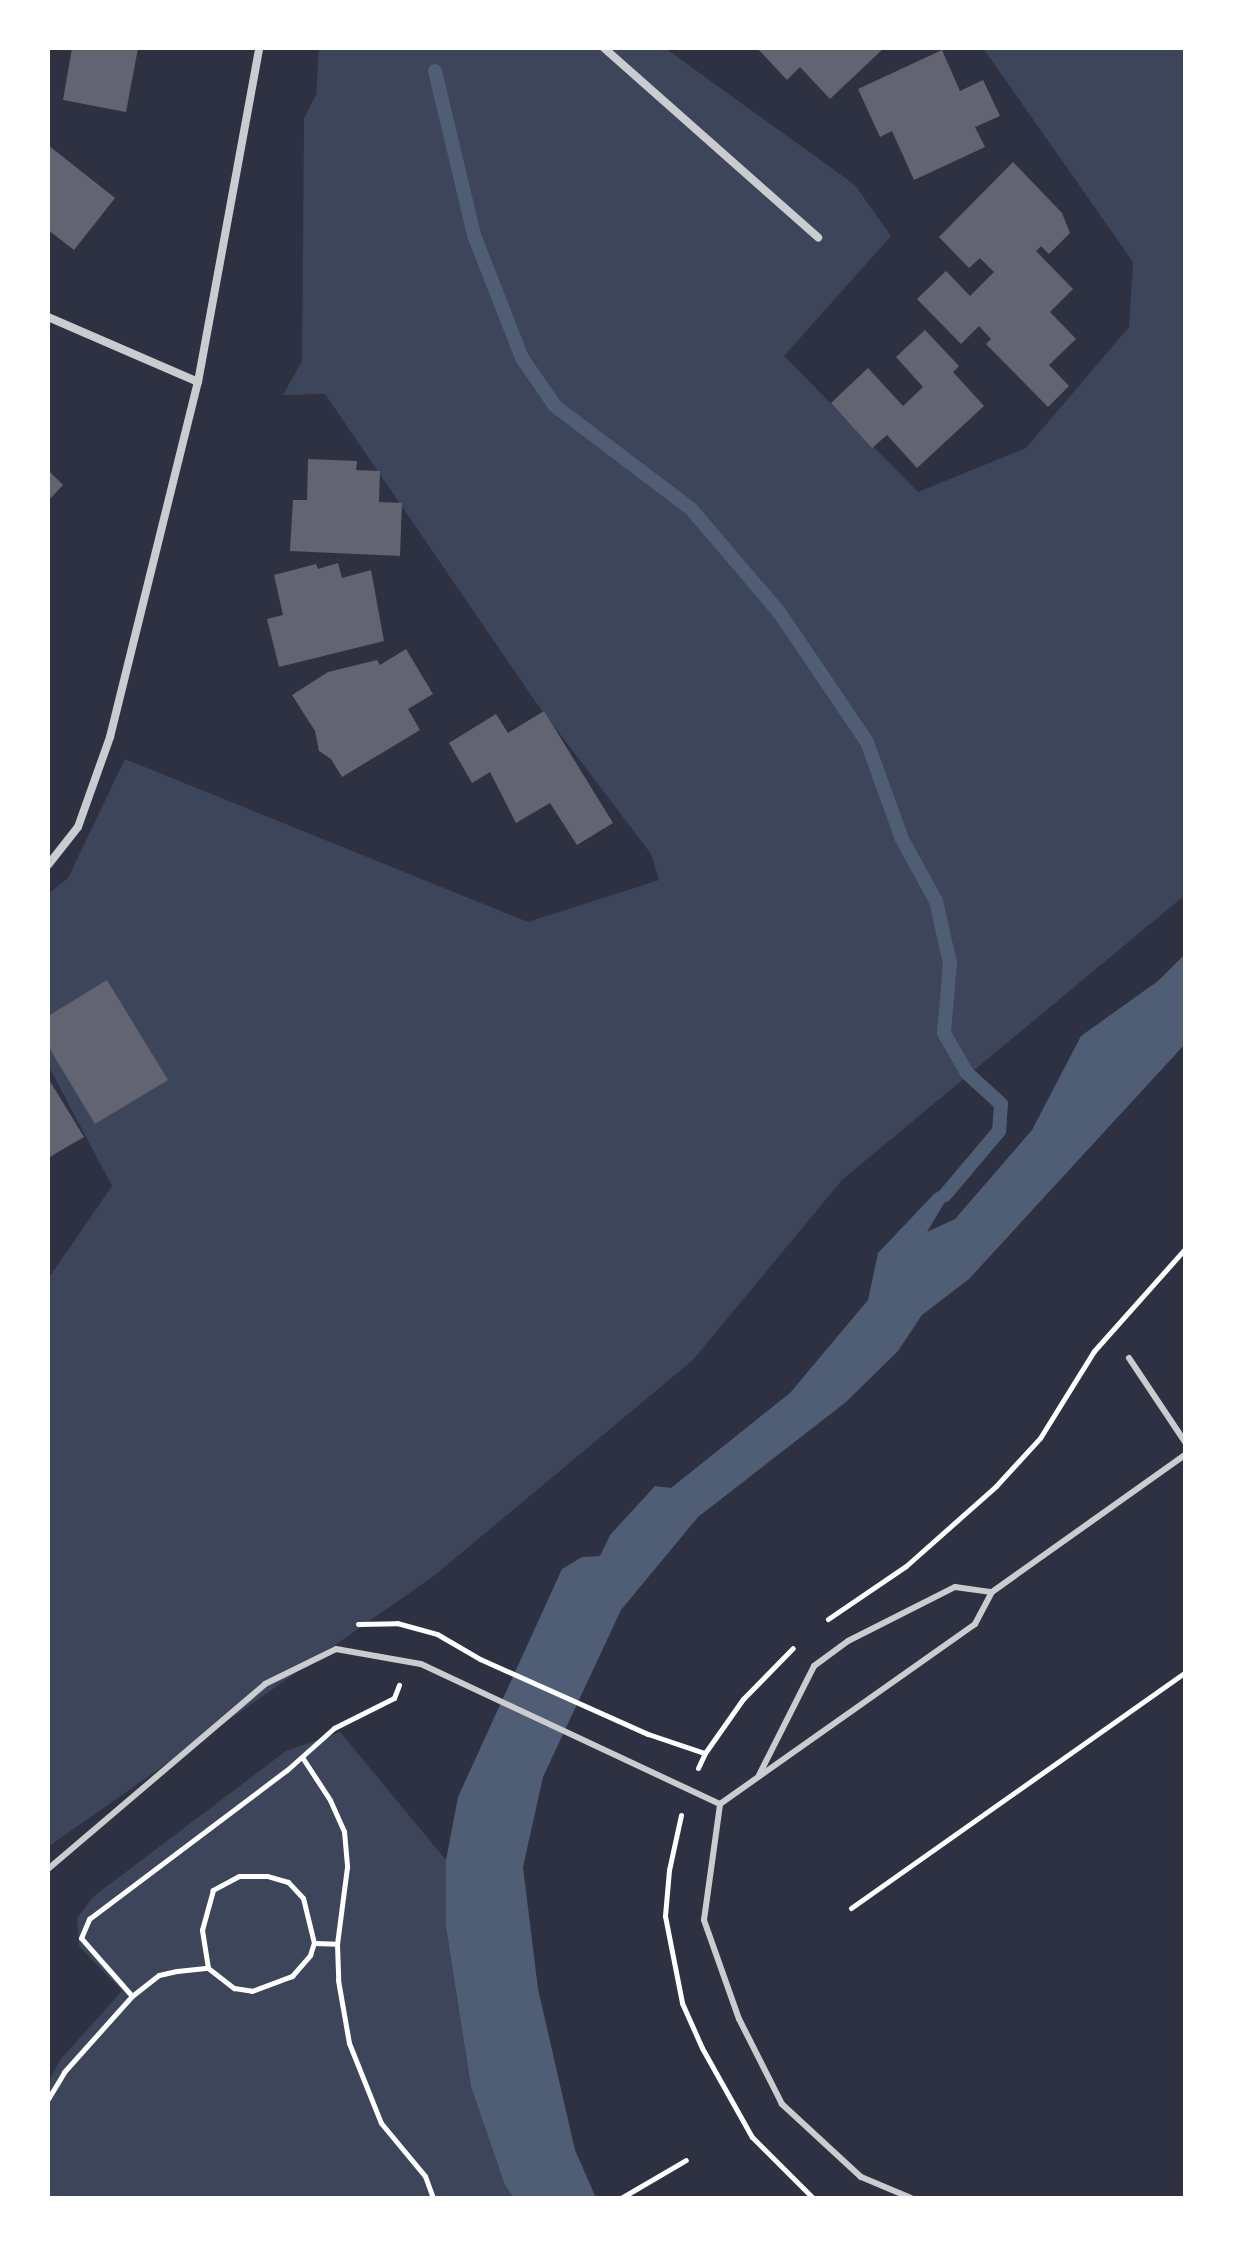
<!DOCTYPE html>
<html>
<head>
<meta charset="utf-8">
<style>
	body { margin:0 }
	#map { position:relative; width:1233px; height:2246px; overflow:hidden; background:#2d3142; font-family:"Noto Sans",sans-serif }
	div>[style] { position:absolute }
	.green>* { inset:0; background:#3c4559 }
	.water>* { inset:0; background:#4f5d75 }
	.stream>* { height:14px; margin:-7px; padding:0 7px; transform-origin:7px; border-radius:7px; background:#4f5d75 }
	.building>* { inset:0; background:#626471 }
	.path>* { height:5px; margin:-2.5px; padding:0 2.5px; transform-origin:2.5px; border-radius:2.5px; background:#fff }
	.service>* { height:6px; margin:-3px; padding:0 3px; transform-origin:3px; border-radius:3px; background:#caccd0 }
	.minor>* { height:8px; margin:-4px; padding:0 4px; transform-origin:4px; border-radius:4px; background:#caccd0 }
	span { translate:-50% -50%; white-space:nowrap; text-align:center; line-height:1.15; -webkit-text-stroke:6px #fff; paint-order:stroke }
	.frame { position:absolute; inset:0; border:50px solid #fff; pointer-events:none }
</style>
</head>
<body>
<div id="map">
	<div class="green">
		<div style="clip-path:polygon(319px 48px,665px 48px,855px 185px,891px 236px,784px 356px,918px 492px,1026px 448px,1129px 327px,1133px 262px,983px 48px,1185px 48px,1185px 895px,842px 1180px,693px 1360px,435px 1575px,48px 1847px,48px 1279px,112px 1186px,48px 1065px,48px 894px,68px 878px,125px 759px,528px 922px,659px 880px,651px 854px,535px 701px,325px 394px,283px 395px,302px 361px,304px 119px,316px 95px)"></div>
		<div style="clip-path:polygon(340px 1732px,446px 1860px,446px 1927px,471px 2087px,505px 2184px,514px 2198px,48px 2198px,48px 2082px,61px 2059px,122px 1991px,79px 1946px,77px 1918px,94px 1896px,286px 1751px)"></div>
	</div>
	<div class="water">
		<div style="clip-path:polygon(1185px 954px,1185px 1044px,969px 1279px,922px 1315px,898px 1351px,846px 1402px,698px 1517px,621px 1610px,543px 1777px,523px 1867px,538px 1989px,575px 2150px,596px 2198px,514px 2198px,505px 2185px,471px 2087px,446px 1927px,446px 1860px,458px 1797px,562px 1569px,582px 1557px,600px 1556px,610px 1535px,655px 1486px,671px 1488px,790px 1393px,868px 1300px,878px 1253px,934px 1194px,958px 1180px,927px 1232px,955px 1219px,1032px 1130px,1081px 1036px,1158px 981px)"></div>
	</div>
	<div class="stream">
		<div style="left:435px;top:71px;width:169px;rotate:76.6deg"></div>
		<div style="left:474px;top:235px;width:132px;rotate:68.7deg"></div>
		<div style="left:522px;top:358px;width:58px;rotate:55.5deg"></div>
		<div style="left:555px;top:406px;width:171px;rotate:37.1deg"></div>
		<div style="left:691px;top:509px;width:135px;rotate:49.5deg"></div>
		<div style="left:779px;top:612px;width:157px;rotate:55.9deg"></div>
		<div style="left:867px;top:742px;width:103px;rotate:70.2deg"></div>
		<div style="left:902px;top:839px;width:71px;rotate:61.3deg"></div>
		<div style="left:936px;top:901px;width:64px;rotate:77.3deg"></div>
		<div style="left:950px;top:963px;width:70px;rotate:94.9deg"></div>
		<div style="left:944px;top:1033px;width:46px;rotate:60.1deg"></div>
		<div style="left:967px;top:1073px;width:46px;rotate:42.4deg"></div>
		<div style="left:1001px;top:1104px;width:27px;rotate:94deg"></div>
		<div style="left:999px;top:1131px;width:84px;rotate:130.2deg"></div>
	</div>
	<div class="building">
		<div style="clip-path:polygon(72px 48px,138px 48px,126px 112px,63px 100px)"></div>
		<div style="clip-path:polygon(757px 48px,884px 48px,830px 99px,800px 67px,787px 80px)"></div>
		<div style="clip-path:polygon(942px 50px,960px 91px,983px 80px,1000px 116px,975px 127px,985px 147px,914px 180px,892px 131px,880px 137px,858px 89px)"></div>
		<div style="clip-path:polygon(48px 145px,115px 198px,74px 250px,48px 230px)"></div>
		<div style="clip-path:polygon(1013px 162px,1062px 213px,1070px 233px,1049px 254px,1041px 246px,1036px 251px,1073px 289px,1050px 312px,1076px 339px,1049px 365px,1069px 386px,1048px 407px,986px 344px,991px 339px,979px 326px,961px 344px,917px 299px,946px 271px,970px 296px,994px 272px,980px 258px,969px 268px,939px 237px)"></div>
		<div style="clip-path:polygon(925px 330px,959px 366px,953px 372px,984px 406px,917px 468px,887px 435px,872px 448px,831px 403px,868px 368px,903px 406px,923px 387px,896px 357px)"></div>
		<div style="clip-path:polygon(308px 459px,357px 461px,356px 470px,380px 471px,379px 502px,402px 503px,400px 556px,290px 551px,293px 500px,307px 500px)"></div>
		<div style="clip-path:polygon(48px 470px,63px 485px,48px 501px)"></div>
		<div style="clip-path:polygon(338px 563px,342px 578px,371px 570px,384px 641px,279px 667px,267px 619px,283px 615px,274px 575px,316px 564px,318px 569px)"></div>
		<div style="clip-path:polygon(406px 649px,433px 694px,408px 709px,420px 730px,342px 777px,331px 759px,319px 751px,315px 731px,292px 695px,328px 672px,377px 660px,380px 665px)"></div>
		<div style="clip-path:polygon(544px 711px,613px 823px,577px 845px,550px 803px,516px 823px,490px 772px,472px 783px,449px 743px,496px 714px,508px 733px)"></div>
		<div style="clip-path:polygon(107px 980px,168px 1080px,95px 1124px,48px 1046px,48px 1016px)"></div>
		<div style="clip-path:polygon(48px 1078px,84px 1137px,48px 1158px)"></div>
	</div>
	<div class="path">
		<div style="left:828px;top:1619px;width:94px;rotate:-34.2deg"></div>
		<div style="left:906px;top:1566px;width:120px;rotate:-41.6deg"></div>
		<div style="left:996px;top:1486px;width:65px;rotate:-47.5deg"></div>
		<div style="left:1040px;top:1438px;width:102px;rotate:-58.2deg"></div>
		<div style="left:1094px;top:1351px;width:137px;rotate:-48.3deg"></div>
		<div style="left:358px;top:1624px;width:39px;rotate:-1deg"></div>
		<div style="left:397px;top:1623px;width:41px;rotate:15.4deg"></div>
		<div style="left:437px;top:1634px;width:50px;rotate:30.2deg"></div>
		<div style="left:480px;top:1659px;width:184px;rotate:24.1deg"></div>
		<div style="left:648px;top:1734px;width:59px;rotate:18.7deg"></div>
		<div style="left:302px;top:1757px;width:51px;rotate:56.9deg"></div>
		<div style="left:330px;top:1800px;width:34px;rotate:66deg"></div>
		<div style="left:344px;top:1831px;width:36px;rotate:85deg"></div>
		<div style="left:347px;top:1867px;width:78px;rotate:97.4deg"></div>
		<div style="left:337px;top:1944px;width:36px;rotate:88deg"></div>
		<div style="left:338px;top:1980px;width:64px;rotate:80.1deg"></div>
		<div style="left:349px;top:2043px;width:86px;rotate:68.2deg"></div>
		<div style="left:381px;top:2123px;width:69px;rotate:50.3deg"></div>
		<div style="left:425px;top:2176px;width:23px;rotate:70deg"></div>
		<div style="left:698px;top:1768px;width:17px;rotate:-65deg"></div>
		<div style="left:705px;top:1753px;width:66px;rotate:-54.9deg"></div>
		<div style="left:743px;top:1699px;width:71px;rotate:-45.6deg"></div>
		<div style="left:681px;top:1815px;width:56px;rotate:102.3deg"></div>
		<div style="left:669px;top:1870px;width:46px;rotate:95deg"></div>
		<div style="left:665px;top:1916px;width:89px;rotate:78.9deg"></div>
		<div style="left:682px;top:2003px;width:49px;rotate:66deg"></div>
		<div style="left:702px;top:2048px;width:102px;rotate:60.7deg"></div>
		<div style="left:752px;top:2137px;width:86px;rotate:45deg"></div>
		<div style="left:851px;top:1908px;width:409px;rotate:-35.2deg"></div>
		<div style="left:314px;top:1943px;width:23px;rotate:2deg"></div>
		<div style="left:132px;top:1996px;width:34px;rotate:-38deg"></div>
		<div style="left:159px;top:1975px;width:18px;rotate:-13deg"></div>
		<div style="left:177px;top:1971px;width:31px;rotate:-6deg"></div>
		<div style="left:208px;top:1968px;width:33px;rotate:38deg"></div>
		<div style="left:234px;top:1988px;width:18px;rotate:9deg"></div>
		<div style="left:252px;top:1991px;width:43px;rotate:-20.6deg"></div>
		<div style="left:292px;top:1976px;width:28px;rotate:-49deg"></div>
		<div style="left:310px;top:1955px;width:13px;rotate:-72deg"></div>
		<div style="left:314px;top:1943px;width:46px;rotate:-103.7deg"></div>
		<div style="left:303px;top:1898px;width:22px;rotate:-133deg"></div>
		<div style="left:288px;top:1882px;width:22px;rotate:-164deg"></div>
		<div style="left:267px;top:1876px;width:28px;rotate:180deg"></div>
		<div style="left:239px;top:1876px;width:30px;rotate:152deg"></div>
		<div style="left:213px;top:1890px;width:41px;rotate:105.4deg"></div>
		<div style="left:202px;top:1930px;width:38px;rotate:81deg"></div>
		<div style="left:48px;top:2099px;width:31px;rotate:-59deg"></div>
		<div style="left:64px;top:2072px;width:102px;rotate:-48.2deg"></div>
		<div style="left:132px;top:1996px;width:77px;rotate:-131.3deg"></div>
		<div style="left:81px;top:1938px;width:21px;rotate:-67deg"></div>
		<div style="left:89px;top:1919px;width:248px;rotate:-37deg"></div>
		<div style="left:287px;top:1770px;width:63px;rotate:-41.8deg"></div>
		<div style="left:334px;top:1728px;width:67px;rotate:-26.6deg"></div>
		<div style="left:394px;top:1698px;width:14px;rotate:-69deg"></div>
		<div style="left:621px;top:2198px;width:75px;rotate:-30.3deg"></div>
	</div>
	<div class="service">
		<div style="left:1129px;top:1358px;width:101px;rotate:56.3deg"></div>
		<div style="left:759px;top:1775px;width:122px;rotate:-63.2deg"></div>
		<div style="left:814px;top:1666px;width:42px;rotate:-36.3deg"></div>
		<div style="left:848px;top:1641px;width:120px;rotate:-26.8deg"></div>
		<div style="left:955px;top:1587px;width:37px;rotate:8deg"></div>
		<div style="left:48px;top:1869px;width:285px;rotate:-40.4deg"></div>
		<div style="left:265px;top:1684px;width:79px;rotate:-26.2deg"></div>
		<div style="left:336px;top:1649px;width:86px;rotate:10deg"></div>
		<div style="left:421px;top:1664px;width:330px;rotate:25.1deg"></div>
		<div style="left:911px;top:2198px;width:54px;rotate:-157.2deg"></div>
		<div style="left:861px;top:2177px;width:108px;rotate:-137.3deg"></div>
		<div style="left:782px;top:2104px;width:95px;rotate:-116.8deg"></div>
		<div style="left:739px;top:2019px;width:105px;rotate:-109.5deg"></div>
		<div style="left:704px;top:1920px;width:117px;rotate:-82.1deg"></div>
		<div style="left:720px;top:1804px;width:312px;rotate:-35.2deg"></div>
		<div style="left:975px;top:1624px;width:36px;rotate:-62deg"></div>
		<div style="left:992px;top:1592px;width:237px;rotate:-35.4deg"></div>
	</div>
	<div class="minor">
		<div style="left:604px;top:48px;width:286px;rotate:41.5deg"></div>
		<div style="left:48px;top:317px;width:163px;rotate:23.4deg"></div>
		<div style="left:48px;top:865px;width:48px;rotate:-51.7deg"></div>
		<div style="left:78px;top:827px;width:96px;rotate:-70.4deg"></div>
		<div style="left:110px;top:737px;width:366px;rotate:-76.1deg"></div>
		<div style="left:198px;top:382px;width:340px;rotate:-79.6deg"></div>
	</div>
	<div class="frame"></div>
</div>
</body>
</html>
